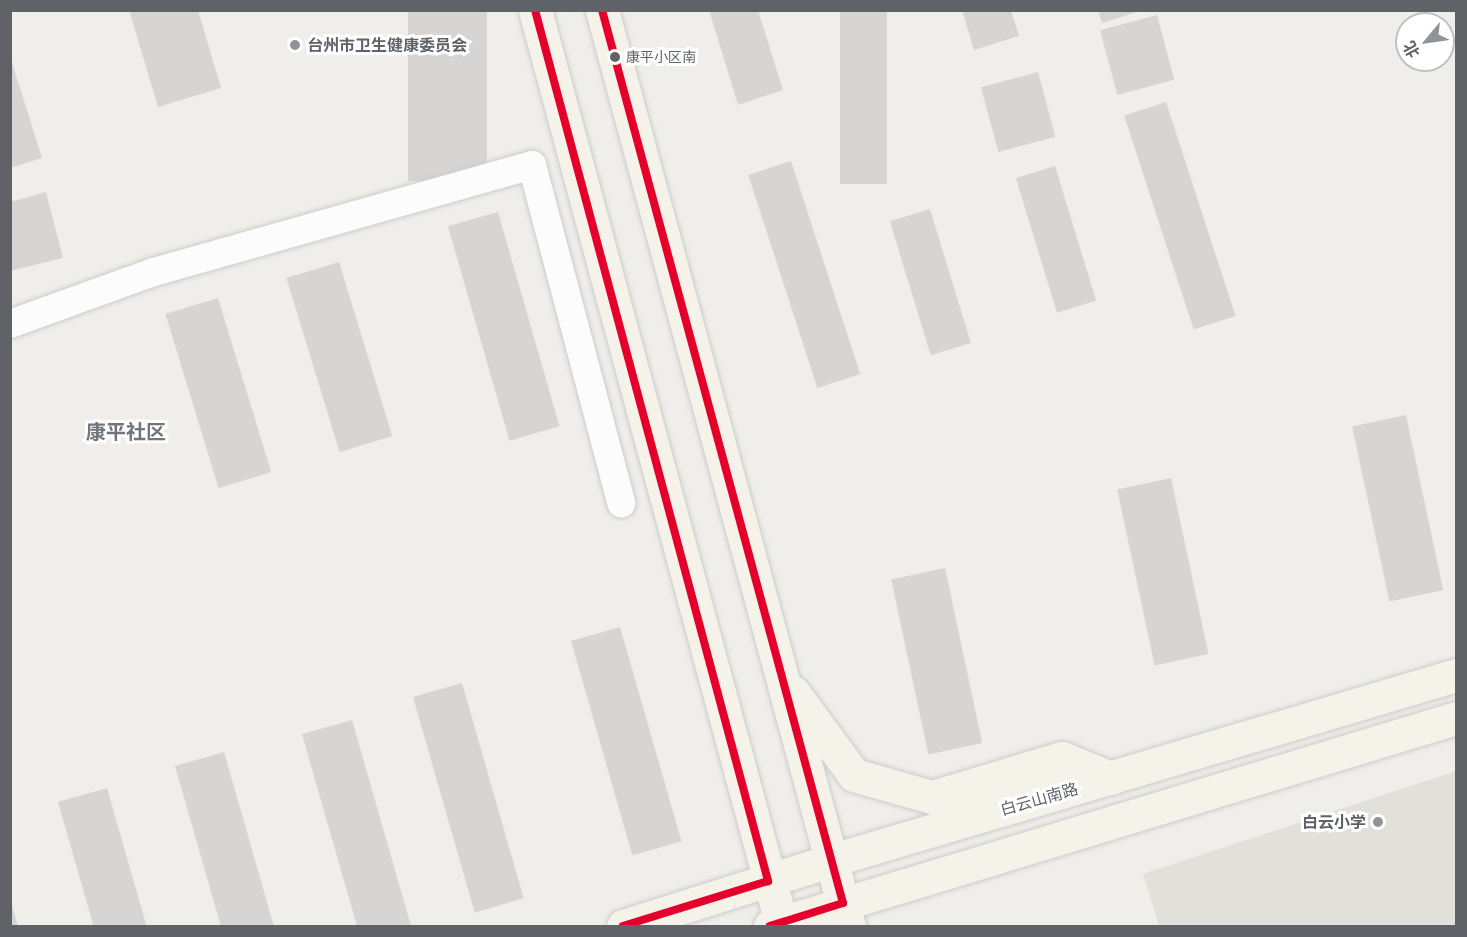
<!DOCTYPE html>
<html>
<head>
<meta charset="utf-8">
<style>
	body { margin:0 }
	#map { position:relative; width:1467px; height:937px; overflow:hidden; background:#efeeea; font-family:"Noto Sans","Noto Sans SC",sans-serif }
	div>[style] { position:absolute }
	.education>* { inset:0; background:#e2e0da }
	.building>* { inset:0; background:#d6d5d3; transform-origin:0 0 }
	.roads { filter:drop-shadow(0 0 2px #cbcccc) drop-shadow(0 0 2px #cbcccc) }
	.minor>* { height:28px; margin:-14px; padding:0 14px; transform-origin:14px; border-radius:14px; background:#fdfcfc }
	.major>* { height:33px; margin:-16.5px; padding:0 16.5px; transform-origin:16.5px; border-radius:16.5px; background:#f4f2e9 }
	.bus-1>* { height:8px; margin:-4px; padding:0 4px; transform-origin:4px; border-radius:4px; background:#e4002b }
	.dots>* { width:16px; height:16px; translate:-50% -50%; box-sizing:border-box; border:3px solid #fff; border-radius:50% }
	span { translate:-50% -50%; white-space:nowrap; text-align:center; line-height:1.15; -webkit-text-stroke:6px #fff; paint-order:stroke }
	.bus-label { font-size:14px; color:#5f6368 }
	.left { translate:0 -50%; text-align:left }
	.poi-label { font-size:16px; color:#5f6368; font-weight:700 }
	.right { translate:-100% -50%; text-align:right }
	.street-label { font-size:16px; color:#5f6368 }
	.quarter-label { font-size:20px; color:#70757a; font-weight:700 }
	.frame { position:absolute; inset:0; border:12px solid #5f6368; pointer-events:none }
	.north { position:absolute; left:1395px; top:12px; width:60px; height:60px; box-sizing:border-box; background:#fff; border:2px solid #bfc1c3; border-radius:50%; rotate:241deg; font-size:16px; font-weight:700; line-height:24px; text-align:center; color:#5f6368 }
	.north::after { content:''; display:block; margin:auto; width:21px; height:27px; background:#919496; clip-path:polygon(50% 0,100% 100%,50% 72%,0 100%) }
</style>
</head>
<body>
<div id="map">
	<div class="education">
		<div style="clip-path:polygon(1456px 771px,1456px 926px,1159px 926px,1143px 874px)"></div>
	</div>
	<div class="building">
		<div style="clip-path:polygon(129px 10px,198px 10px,221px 88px,158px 107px)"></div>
		<div style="left:408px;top:10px;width:79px;height:171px"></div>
		<div style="clip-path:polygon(709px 10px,758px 10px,783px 90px,738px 105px)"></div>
		<div style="left:840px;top:10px;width:47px;height:174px"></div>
		<div style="clip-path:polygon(962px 10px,1011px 10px,1019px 36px,974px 50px)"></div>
		<div style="clip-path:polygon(1098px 10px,1139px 10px,1140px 11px,1102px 23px)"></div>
		<div style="left:1157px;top:15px;width:67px;height:59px;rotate:75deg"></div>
		<div style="clip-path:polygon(10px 56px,42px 158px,10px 168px)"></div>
		<div style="left:1038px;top:72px;width:67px;height:59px;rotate:75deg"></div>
		<div style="left:1166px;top:102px;width:225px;height:44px;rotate:72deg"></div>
		<div style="left:791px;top:161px;width:224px;height:45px;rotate:72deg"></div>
		<div style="left:1055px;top:166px;width:141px;height:41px;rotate:73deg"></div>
		<div style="clip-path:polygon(46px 192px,63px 258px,10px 271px,10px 202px)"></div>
		<div style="left:930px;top:209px;width:140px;height:42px;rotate:73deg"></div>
		<div style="left:498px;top:212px;width:223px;height:52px;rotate:74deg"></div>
		<div style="left:339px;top:262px;width:182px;height:55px;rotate:73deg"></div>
		<div style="left:218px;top:298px;width:182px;height:55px;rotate:73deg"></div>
		<div style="left:1406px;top:415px;width:179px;height:55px;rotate:78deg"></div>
		<div style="left:1171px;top:478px;width:180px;height:55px;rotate:78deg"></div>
		<div style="left:945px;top:568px;width:179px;height:55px;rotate:78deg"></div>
		<div style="left:620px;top:627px;width:223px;height:51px;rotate:74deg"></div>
		<div style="left:462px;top:683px;width:224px;height:51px;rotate:74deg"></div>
		<div style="left:352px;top:720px;width:214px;height:52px;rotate:74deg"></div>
		<div style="left:224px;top:752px;width:181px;height:51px;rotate:74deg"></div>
		<div style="left:107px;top:788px;width:144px;height:51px;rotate:74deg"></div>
		<div style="clip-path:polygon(10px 902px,11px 902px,18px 926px,10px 926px)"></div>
	</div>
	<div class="roads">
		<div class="minor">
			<div style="left:10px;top:324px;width:153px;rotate:-19.9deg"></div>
			<div style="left:154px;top:272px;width:393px;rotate:-15.8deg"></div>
			<div style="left:532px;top:165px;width:350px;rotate:75.2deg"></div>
		</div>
		<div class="major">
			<div style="left:535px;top:10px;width:949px;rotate:74.91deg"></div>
			<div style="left:602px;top:10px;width:949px;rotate:74.91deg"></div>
			<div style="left:793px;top:692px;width:103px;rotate:53.7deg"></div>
			<div style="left:854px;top:775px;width:81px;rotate:15.8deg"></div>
			<div style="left:932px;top:797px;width:136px;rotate:-16.7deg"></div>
			<div style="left:1062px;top:758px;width:53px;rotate:22.2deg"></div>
			<div style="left:623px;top:926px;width:219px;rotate:-17.5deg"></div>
			<div style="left:832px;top:860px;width:651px;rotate:-16.51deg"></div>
			<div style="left:770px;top:926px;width:717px;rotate:-16.87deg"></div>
		</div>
	</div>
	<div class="bus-1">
		<div style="left:535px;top:10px;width:902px;rotate:75.02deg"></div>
		<div style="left:768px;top:881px;width:152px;rotate:162.8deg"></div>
		<div style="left:602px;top:10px;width:925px;rotate:74.9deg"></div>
		<div style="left:843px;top:903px;width:77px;rotate:162.5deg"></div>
	</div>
	<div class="dots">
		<div style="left:295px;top:45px;background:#919496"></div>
		<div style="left:615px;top:57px;background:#5f6368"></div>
		<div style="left:1378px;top:822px;background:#919496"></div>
	</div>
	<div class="bus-label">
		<span class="left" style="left:626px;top:57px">康平小区南</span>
	</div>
	<div class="poi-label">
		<span class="left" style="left:307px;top:45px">台州市卫生健康委员会</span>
		<span class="right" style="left:1366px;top:822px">白云小学</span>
	</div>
	<div class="street-label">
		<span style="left:1039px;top:799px;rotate:-16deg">白云山南路</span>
	</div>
	<div class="quarter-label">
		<span style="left:126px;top:431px">康平社区</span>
	</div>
	<div class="frame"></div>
	<div class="north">北</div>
</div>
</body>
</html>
